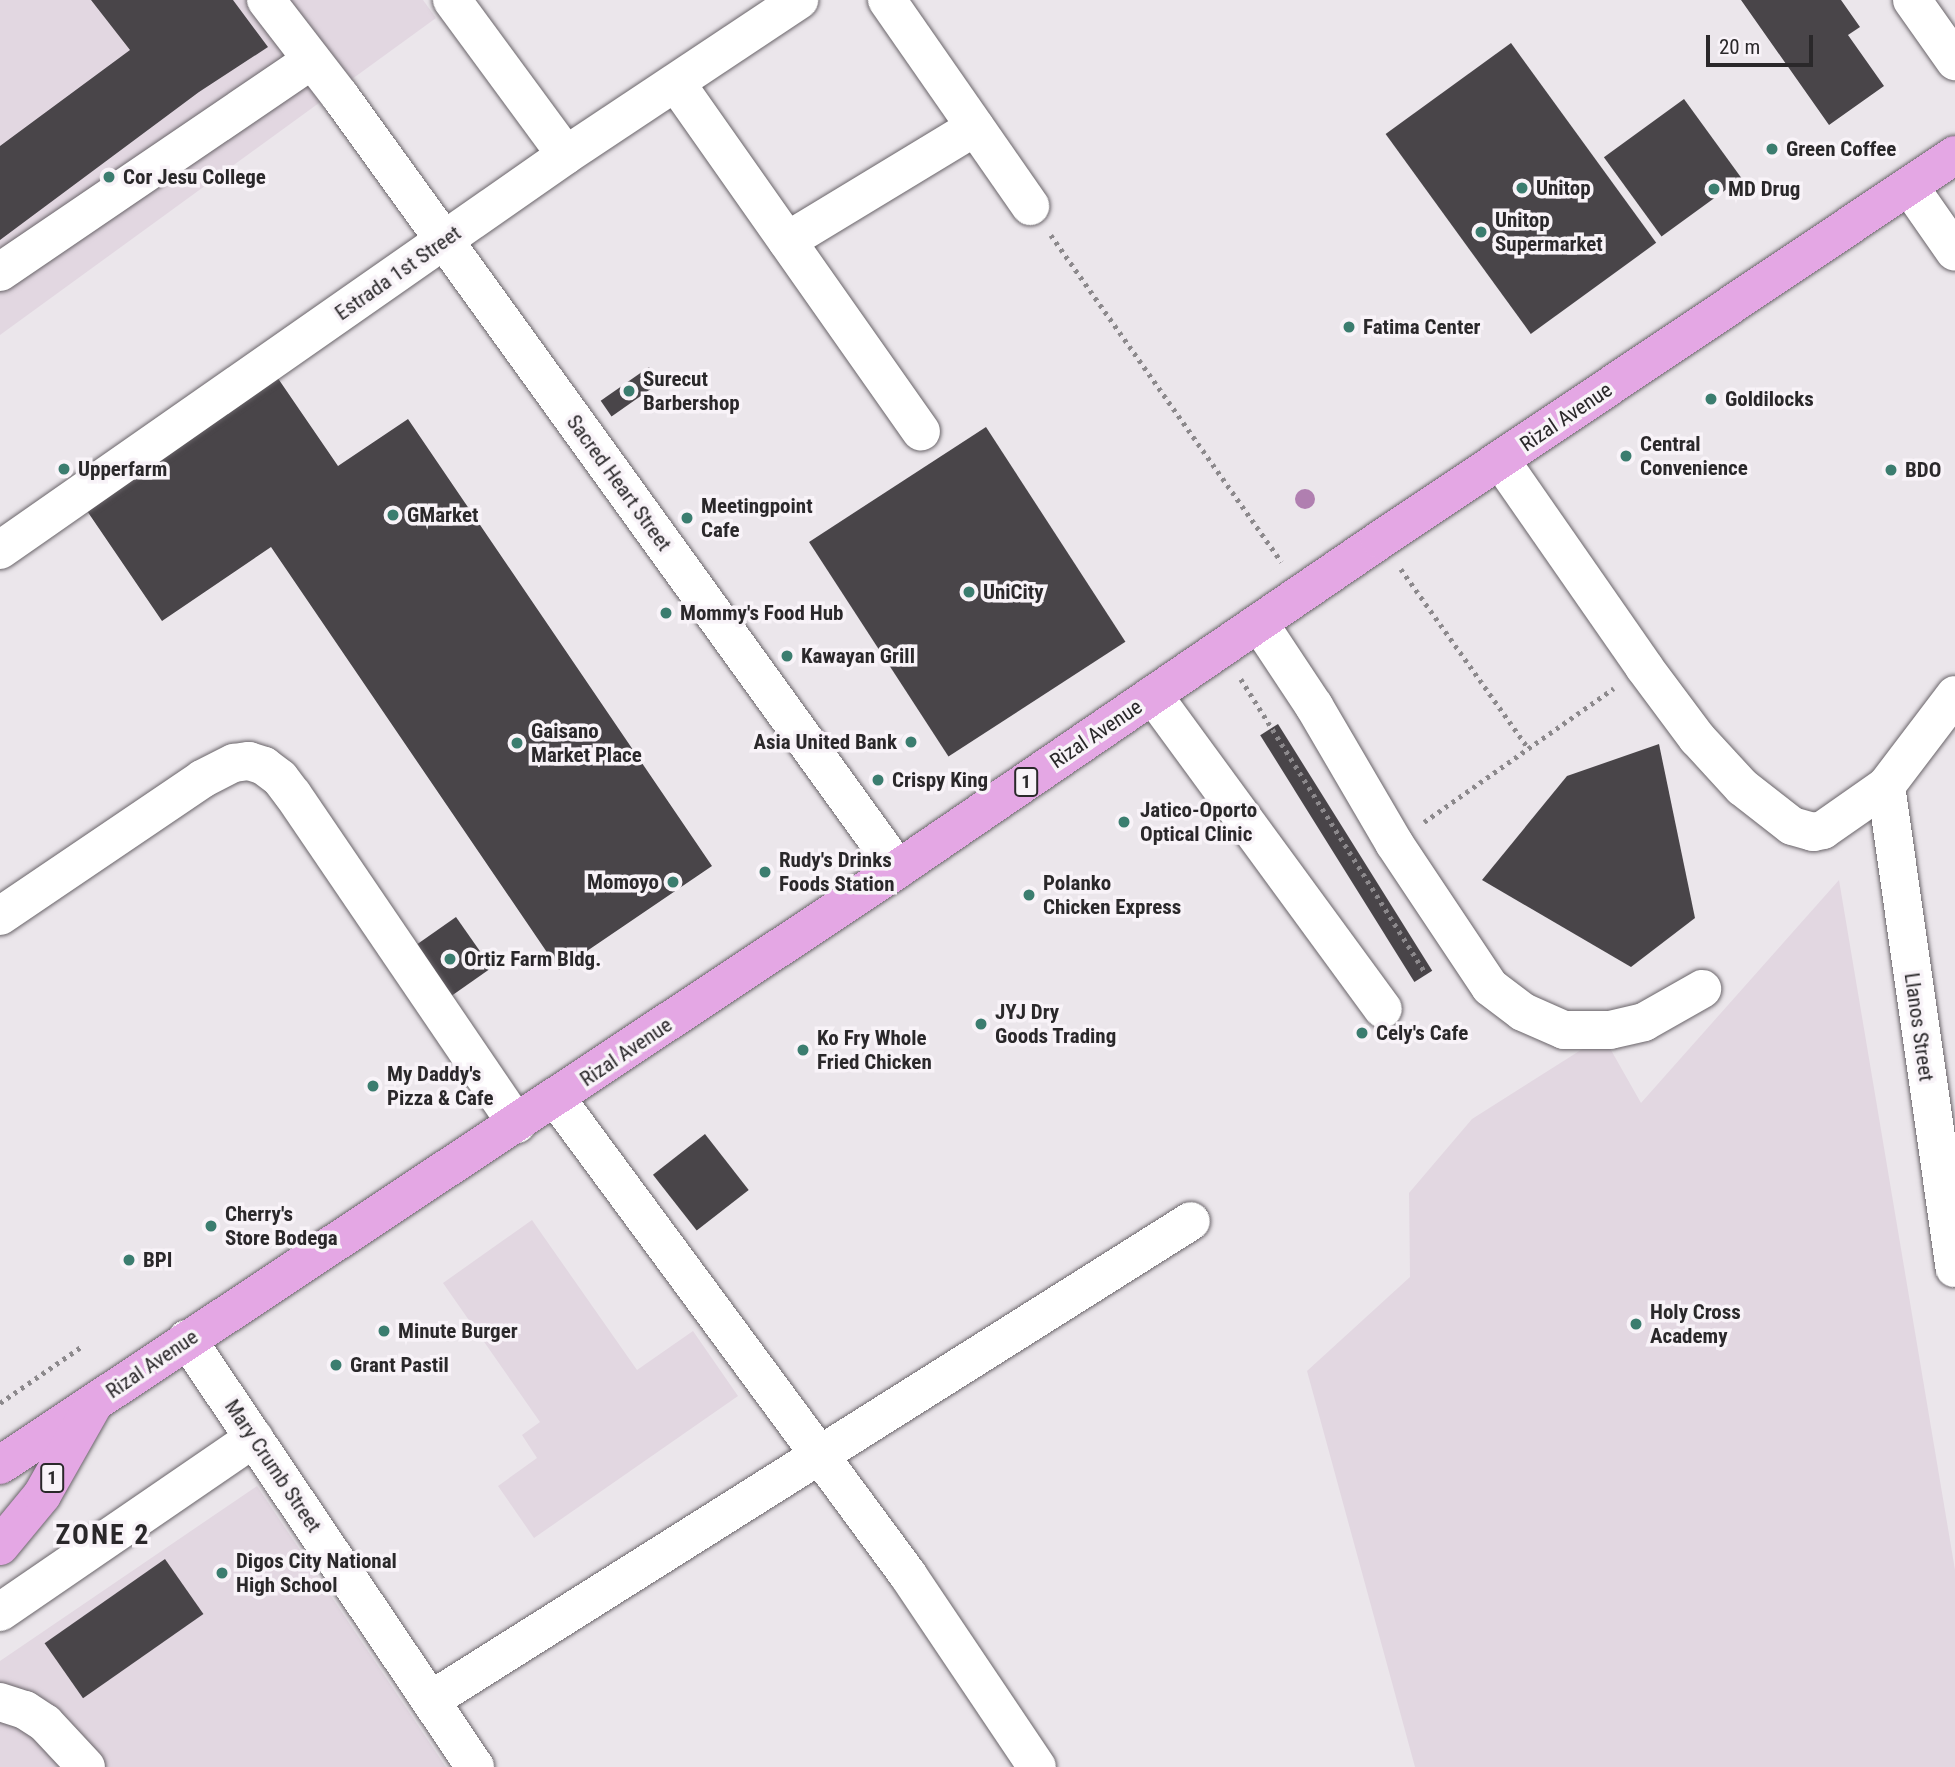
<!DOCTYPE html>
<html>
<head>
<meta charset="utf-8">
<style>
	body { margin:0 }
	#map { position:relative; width:1955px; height:1767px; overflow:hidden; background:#ebe6eb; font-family:"Roboto Condensed",sans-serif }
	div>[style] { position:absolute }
	.built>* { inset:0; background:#e2d7e1 }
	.building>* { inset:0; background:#494549; transform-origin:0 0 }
	.path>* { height:4.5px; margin-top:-2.25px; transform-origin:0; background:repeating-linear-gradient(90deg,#8c898c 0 3.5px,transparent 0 8.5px) }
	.roads { filter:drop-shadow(0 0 2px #696469) drop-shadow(0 0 2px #696469) }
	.minor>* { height:38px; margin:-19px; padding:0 19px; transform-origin:19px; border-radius:19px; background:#fff }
	.major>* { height:38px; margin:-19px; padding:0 19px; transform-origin:19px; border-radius:19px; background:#e4a7e4 }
	.trees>* { width:20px; height:20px; margin:-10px; border-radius:50%; background:#b07fb0 }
	.dots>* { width:19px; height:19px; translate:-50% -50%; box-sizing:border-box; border:4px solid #f8f3f8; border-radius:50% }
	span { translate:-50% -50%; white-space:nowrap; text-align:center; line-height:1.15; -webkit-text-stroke:7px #f8f3f8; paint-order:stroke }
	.shield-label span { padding:2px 5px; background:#f8f3f8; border:2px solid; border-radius:5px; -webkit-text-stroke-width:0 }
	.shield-label { font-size:19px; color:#2a282a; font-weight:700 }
	.poi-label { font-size:21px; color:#2a282a; font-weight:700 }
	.left { translate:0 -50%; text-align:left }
	.right { translate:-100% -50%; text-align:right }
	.street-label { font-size:21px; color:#2a282a }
	.district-label { font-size:28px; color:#2a282a; font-weight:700; letter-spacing:2px }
	.scale { position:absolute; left:1706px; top:35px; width:107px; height:32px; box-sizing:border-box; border:4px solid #2a282a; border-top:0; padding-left:9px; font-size:21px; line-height:24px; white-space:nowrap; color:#2a282a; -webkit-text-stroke:5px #f8f3f8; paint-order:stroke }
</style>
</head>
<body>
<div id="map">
	<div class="built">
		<div style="clip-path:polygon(0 0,423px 0,436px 18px,0 335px)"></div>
		<div style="clip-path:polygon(1839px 880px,1955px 1570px,1955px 1767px,1415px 1767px,1307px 1371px,1410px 1277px,1409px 1193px,1472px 1119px,1603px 1036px,1641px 1103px)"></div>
		<div style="clip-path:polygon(532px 1220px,637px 1370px,693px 1331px,738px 1396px,534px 1538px,498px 1486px,537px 1458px,522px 1435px,540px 1422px,443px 1283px)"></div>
		<div style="clip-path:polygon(257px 1486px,446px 1767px,0 1767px,0 1661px)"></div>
	</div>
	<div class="building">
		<div style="clip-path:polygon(91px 0,233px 0,268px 47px,199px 92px,0 240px,0 146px,130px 50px)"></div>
		<div style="clip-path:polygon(1741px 0,1841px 0,1860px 27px,1848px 35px,1884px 86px,1829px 125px)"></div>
		<div style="left:1511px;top:43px;width:247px;height:155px;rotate:54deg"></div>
		<div style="left:1684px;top:99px;width:98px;height:99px;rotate:54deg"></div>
		<div style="left:649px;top:367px;width:19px;height:59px;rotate:55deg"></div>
		<div style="clip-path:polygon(275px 374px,338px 466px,408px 419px,712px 866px,559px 970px,271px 547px,162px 621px,83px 505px)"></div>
		<div style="left:986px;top:427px;width:256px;height:211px;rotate:57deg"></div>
		<div style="left:1278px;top:724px;width:291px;height:21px;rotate:58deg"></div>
		<div style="clip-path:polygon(1659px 744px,1695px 918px,1631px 967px,1482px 880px,1567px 776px)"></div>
		<div style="left:456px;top:917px;width:62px;height:57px;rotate:55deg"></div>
		<div style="left:705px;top:1134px;width:71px;height:66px;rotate:52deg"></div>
		<div style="left:165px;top:1559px;width:67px;height:147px;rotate:55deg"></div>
	</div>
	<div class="path">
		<div style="left:1051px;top:235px;width:400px;rotate:54.8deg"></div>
		<div style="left:1401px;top:569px;width:219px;rotate:54.6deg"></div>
		<div style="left:1241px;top:679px;width:346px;rotate:57.9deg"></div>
		<div style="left:1424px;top:822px;width:232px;rotate:-35.2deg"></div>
		<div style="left:0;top:1403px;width:98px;rotate:-34.7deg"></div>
	</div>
	<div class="roads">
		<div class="minor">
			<div style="left:266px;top:0;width:121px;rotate:52.4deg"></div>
			<div style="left:340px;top:96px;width:953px;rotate:54.18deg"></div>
			<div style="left:452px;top:0;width:192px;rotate:53.7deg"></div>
			<div style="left:887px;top:0;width:251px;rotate:55.2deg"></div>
			<div style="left:1912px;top:0;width:75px;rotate:54.8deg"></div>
			<div style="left:676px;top:83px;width:426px;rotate:54.9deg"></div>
			<div style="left:1909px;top:186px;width:80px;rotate:55.1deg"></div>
			<div style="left:787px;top:241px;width:220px;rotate:-31.2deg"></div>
			<div style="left:0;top:272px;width:377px;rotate:-34.2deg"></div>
			<div style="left:1501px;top:461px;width:251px;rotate:55.2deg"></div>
			<div style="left:1644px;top:667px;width:89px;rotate:53.3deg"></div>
			<div style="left:1697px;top:738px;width:67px;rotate:47.4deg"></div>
			<div style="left:1742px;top:787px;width:63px;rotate:38deg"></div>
			<div style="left:1792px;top:826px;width:22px;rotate:16deg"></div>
			<div style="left:1813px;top:832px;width:10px;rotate:-11deg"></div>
			<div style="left:1823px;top:830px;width:77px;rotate:-34.9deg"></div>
			<div style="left:1886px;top:786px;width:114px;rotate:-52.8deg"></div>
			<div style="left:0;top:550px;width:690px;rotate:-34.91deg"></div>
			<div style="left:566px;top:155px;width:280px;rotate:-33.6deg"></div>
			<div style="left:1259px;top:623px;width:100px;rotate:56.5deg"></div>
			<div style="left:1314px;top:706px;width:159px;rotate:59.7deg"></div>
			<div style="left:1394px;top:843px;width:173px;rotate:56.3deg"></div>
			<div style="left:1490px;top:987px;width:41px;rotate:37.1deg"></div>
			<div style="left:1523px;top:1012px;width:45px;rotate:23.7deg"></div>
			<div style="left:1564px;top:1030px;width:46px"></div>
			<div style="left:1610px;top:1030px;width:35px;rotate:-13deg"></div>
			<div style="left:1644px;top:1022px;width:67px;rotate:-29.6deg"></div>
			<div style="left:1153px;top:695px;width:389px;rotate:53.8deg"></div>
			<div style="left:1886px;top:786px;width:487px;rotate:81.9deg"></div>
			<div style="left:0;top:916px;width:244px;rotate:-34.1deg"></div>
			<div style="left:202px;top:779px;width:36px;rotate:-27deg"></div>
			<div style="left:234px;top:763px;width:15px;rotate:-8deg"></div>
			<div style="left:249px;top:761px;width:16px;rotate:18deg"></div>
			<div style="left:264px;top:766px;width:20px;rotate:37deg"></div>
			<div style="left:280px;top:778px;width:21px;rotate:53deg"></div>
			<div style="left:293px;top:795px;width:398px;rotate:55.8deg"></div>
			<div style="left:556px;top:1098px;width:593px;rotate:53.57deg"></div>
			<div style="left:908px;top:1575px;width:231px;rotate:56.1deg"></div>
			<div style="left:187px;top:1339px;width:516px;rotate:56.06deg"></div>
			<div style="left:0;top:1612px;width:308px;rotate:-34.4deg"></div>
			<div style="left:431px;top:1700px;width:898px;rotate:-32.22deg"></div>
			<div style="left:0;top:1702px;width:26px;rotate:18deg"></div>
			<div style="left:25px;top:1710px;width:24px;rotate:33deg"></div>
			<div style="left:45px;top:1723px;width:60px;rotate:47deg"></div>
		</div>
		<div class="major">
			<div style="left:0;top:1465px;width:1078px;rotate:-33.57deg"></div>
			<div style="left:898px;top:869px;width:584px;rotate:-34.32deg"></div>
			<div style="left:1380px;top:540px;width:692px;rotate:-33.8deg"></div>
			<div style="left:0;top:1546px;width:66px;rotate:-50.5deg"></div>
			<div style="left:42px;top:1495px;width:103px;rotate:-60.5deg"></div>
		</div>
	</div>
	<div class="trees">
		<div style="left:1305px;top:499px"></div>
	</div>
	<div class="dots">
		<div style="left:1772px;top:149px;background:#3b7d6f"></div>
		<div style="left:109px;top:177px;background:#3b7d6f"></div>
		<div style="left:1522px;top:188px;background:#3b7d6f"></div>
		<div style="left:1714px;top:189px;background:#3b7d6f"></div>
		<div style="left:1481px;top:232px;background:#3b7d6f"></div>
		<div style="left:1349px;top:327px;background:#3b7d6f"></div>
		<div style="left:629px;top:391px;background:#3b7d6f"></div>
		<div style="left:1711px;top:399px;background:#3b7d6f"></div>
		<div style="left:1626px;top:456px;background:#3b7d6f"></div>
		<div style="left:64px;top:469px;background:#3b7d6f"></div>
		<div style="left:1891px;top:470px;background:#3b7d6f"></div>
		<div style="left:393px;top:515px;background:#3b7d6f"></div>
		<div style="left:687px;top:518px;background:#3b7d6f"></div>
		<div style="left:969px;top:592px;background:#3b7d6f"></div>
		<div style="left:666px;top:613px;background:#3b7d6f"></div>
		<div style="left:787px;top:656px;background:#3b7d6f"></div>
		<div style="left:911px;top:742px;background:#3b7d6f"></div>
		<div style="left:517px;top:743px;background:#3b7d6f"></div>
		<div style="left:878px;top:780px;background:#3b7d6f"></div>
		<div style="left:1124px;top:822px;background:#3b7d6f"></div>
		<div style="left:765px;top:872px;background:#3b7d6f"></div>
		<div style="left:673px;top:882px;background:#3b7d6f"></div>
		<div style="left:1029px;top:895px;background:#3b7d6f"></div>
		<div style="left:450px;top:959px;background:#3b7d6f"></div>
		<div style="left:981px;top:1024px;background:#3b7d6f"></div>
		<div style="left:1362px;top:1033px;background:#3b7d6f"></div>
		<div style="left:803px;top:1050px;background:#3b7d6f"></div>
		<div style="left:373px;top:1086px;background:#3b7d6f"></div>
		<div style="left:211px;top:1226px;background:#3b7d6f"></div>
		<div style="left:129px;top:1260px;background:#3b7d6f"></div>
		<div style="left:1636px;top:1324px;background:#3b7d6f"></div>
		<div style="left:384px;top:1331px;background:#3b7d6f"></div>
		<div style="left:336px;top:1365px;background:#3b7d6f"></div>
		<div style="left:222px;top:1573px;background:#3b7d6f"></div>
	</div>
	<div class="shield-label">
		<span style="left:1026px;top:782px">1</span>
		<span style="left:52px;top:1478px">1</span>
	</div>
	<div class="poi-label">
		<span class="left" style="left:1786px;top:149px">Green Coffee</span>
		<span class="left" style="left:123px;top:177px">Cor Jesu College</span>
		<span class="left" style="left:1536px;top:188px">Unitop</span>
		<span class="left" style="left:1728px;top:189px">MD Drug</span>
		<span class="left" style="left:1495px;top:232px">Unitop<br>Supermarket</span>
		<span class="left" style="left:1363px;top:327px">Fatima Center</span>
		<span class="left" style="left:643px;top:391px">Surecut<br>Barbershop</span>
		<span class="left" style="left:1725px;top:399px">Goldilocks</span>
		<span class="left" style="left:1640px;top:456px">Central<br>Convenience</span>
		<span class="left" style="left:78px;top:469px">Upperfarm</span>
		<span class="left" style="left:1905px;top:470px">BDO</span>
		<span class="left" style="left:701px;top:518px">Meetingpoint<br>Cafe</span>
		<span class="left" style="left:407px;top:515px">GMarket</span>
		<span class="left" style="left:983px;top:592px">UniCity</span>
		<span class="left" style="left:680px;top:613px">Mommy's Food Hub</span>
		<span class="left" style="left:801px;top:656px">Kawayan Grill</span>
		<span class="left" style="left:531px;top:743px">Gaisano<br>Market Place</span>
		<span class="right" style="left:897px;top:742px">Asia United Bank</span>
		<span class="left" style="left:892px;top:780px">Crispy King</span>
		<span class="left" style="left:1140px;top:822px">Jatico-Oporto<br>Optical Clinic</span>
		<span class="left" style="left:779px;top:872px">Rudy's Drinks<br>Foods Station</span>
		<span class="right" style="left:659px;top:882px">Momoyo</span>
		<span class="left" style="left:1043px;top:895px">Polanko<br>Chicken Express</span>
		<span class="left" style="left:464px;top:959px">Ortiz Farm Bldg.</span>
		<span class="left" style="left:995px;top:1024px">JYJ Dry<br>Goods Trading</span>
		<span class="left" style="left:1376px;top:1033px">Cely's Cafe</span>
		<span class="left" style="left:817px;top:1050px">Ko Fry Whole<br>Fried Chicken</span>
		<span class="left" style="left:387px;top:1086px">My Daddy's<br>Pizza &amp; Cafe</span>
		<span class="left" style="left:225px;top:1226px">Cherry's<br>Store Bodega</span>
		<span class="left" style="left:143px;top:1260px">BPI</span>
		<span class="left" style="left:1650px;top:1324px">Holy Cross<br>Academy</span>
		<span class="left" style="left:398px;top:1331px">Minute Burger</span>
		<span class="left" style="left:350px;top:1365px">Grant Pastil</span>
		<span class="left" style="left:236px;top:1573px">Digos City National<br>High School</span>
	</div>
	<div class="street-label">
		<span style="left:398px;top:273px;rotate:-35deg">Estrada 1st Street</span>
		<span style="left:1566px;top:417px;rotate:-34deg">Rizal Avenue</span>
		<span style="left:619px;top:483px;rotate:54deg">Sacred Heart Street</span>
		<span style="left:1096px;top:734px;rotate:-34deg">Rizal Avenue</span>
		<span style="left:1919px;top:1027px;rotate:82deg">Llanos Street</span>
		<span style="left:626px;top:1052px;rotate:-34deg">Rizal Avenue</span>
		<span style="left:152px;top:1364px;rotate:-34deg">Rizal Avenue</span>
		<span style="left:273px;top:1466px;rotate:56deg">Mary Crumb Street</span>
	</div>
	<div class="district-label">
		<span style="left:103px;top:1535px">ZONE 2</span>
	</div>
	<div class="scale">20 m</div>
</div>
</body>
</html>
